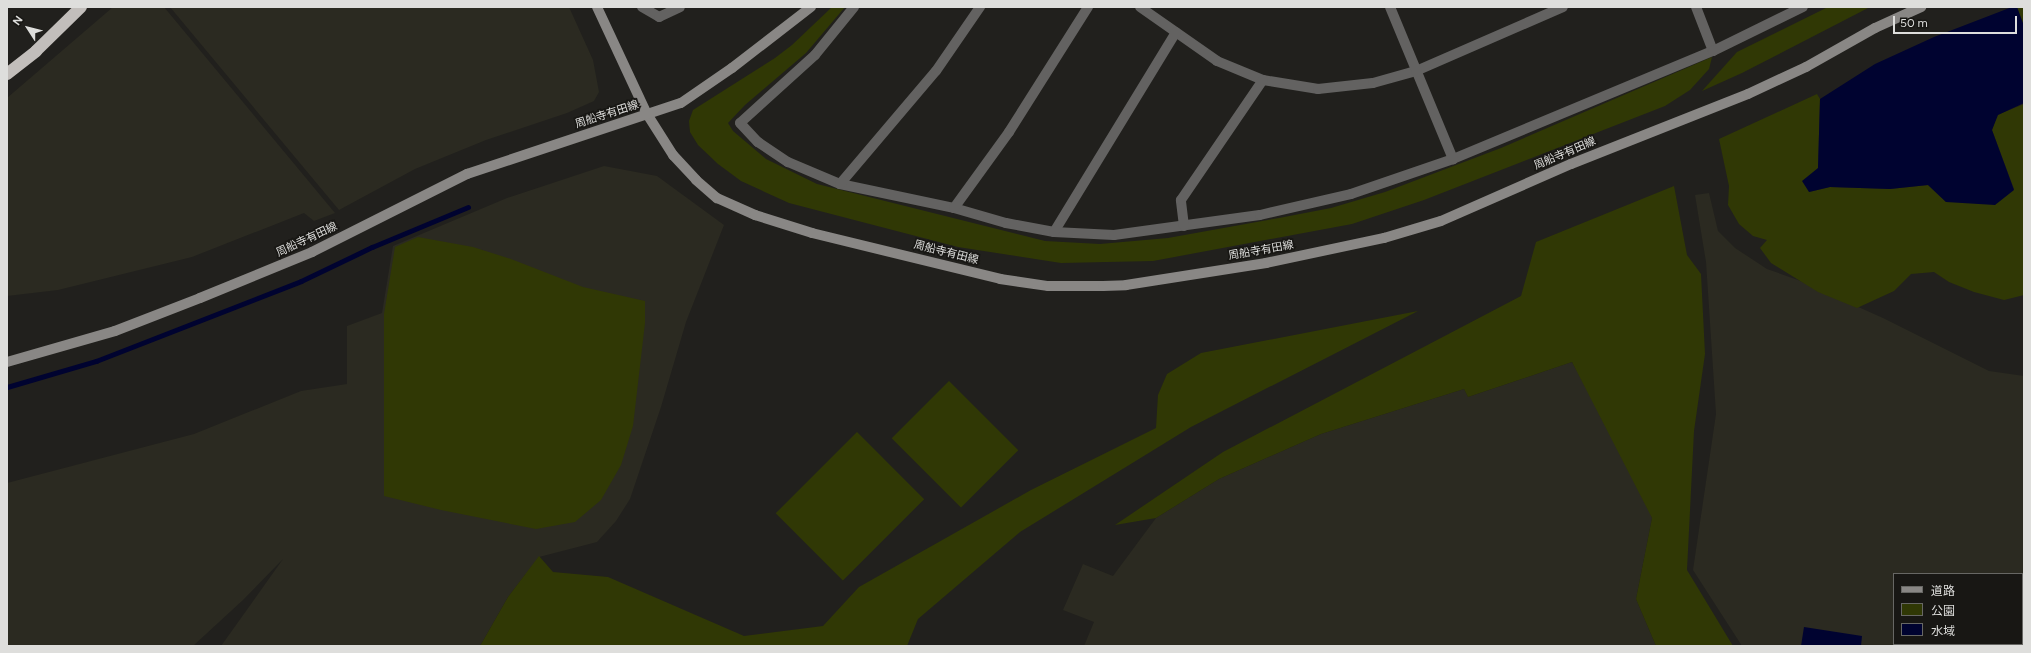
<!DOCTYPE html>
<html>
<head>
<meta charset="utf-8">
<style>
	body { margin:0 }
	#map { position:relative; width:2031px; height:653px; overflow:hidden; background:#21201d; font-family:Figtree,"Noto Sans JP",sans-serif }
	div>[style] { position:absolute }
	.built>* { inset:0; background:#2b2a21 }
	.green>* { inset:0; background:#303805; transform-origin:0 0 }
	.water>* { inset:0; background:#000330 }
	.stream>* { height:5px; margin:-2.5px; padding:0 2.5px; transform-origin:2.5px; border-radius:2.5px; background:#000330 }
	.street>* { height:10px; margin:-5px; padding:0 5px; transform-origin:5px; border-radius:5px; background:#636261 }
	.secondary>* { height:10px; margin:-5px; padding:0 5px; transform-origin:5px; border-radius:5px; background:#898785 }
	.highway>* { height:12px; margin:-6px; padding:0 6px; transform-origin:6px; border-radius:6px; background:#c2bebb }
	span { translate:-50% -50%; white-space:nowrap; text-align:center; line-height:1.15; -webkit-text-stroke:3.5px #181714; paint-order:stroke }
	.street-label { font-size:11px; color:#dededc }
	.frame { position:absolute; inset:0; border:8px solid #dededc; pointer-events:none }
	.legend { position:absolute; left:1893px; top:573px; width:130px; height:72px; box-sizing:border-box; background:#181714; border:1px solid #676764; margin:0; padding:5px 7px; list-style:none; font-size:12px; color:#dededc }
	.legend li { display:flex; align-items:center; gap:8px; height:20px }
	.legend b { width:20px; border:1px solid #676764 }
	.north { position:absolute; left:8px; top:8px; width:40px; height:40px; -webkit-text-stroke:3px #181714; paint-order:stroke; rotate:306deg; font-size:11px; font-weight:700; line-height:16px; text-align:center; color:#dededc }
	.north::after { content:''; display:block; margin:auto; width:14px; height:18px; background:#dededc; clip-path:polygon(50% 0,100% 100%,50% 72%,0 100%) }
	.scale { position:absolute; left:1893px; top:16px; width:124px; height:18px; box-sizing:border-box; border:2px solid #dededc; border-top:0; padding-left:5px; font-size:12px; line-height:14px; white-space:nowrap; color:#dededc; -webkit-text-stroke:3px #181714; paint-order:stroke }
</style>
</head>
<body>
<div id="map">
	<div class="built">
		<div style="clip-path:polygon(113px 7px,164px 7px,335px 213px,314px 221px,304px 213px,192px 257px,58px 290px,7px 296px,7px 98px)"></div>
		<div style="clip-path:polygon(170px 7px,569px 7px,593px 60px,599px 92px,594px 101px,567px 113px,486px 140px,415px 169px,339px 210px)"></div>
		<div style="clip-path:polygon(604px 166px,657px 176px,724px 225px,686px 322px,661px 407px,630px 499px,616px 521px,597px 542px,539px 557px,508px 597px,480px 646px,221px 646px,283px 559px,243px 600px,193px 646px,7px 646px,7px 483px,194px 434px,301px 391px,347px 384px,347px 326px,382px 313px,393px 246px,507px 198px)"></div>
		<div style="clip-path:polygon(evenodd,1709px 193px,1718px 231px,1735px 248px,1767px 269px,1798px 280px,1883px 318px,1989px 371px,2024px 376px,2024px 646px,1742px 646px,1693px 570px,1716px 414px,1706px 262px,1695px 195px,1709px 193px,1894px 574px,2022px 574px,2022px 644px,1894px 644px,1894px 574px)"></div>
		<div style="clip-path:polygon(1572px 362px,1633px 471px,1652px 518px,1636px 599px,1656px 646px,1084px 646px,1094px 622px,1063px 610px,1083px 564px,1113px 576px,1156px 518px,1219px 479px,1321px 434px,1464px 389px,1468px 397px)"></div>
	</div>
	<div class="green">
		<div style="clip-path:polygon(832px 7px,845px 7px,806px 53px,745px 105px,728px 123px,733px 131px,766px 159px,817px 184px,1045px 241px,1100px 244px,1168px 238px,1279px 218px,1331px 208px,1385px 192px,1501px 148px,1712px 57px,1709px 69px,1690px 90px,1665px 106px,1424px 200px,1352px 224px,1153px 261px,1061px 263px,958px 247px,789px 203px,741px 181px,718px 164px,698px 145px,690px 132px,689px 121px,693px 110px,775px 58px,792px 45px)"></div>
		<div style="clip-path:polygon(1828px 7px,1870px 7px,1742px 73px,1702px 91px,1737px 52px)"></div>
		<div style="clip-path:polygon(2017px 7px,2024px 7px,2024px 26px)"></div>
		<div style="clip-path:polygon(1817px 94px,1820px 99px,1818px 168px,1809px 192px,1830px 187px,1890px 189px,1928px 185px,1946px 202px,2014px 189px,1992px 130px,1997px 115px,2024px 104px,2024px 295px,2004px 300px,1974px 292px,1949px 282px,1934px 272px,1911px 274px,1894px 291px,1857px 308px,1818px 292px,1771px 263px,1760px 248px,1767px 240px,1753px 236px,1739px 224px,1728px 205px,1729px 186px,1719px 139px)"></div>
		<div style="clip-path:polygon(1674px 186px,1687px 255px,1701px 274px,1705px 354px,1694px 431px,1687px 570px,1733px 646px,1656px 646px,1636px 599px,1652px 518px,1572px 362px,1468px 397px,1464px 389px,1321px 434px,1219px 479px,1156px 518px,1115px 525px,1223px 452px,1521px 296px,1536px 242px)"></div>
		<div style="clip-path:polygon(418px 237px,473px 247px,511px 259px,583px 287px,645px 301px,645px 323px,633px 426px,621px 465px,601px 500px,575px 522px,536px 529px,441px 510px,384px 496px,384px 314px,395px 247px)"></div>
		<div style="clip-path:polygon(1418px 311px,1191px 427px,1020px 532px,918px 619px,907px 646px,480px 646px,508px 597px,539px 556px,553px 572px,608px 577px,744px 636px,823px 626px,859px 587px,1031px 490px,1156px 428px,1158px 395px,1167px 374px,1201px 353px)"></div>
		<div style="left:949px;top:381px;width:98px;height:81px;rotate:45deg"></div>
		<div style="left:857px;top:432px;width:95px;height:115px;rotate:45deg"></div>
	</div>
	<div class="water">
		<div style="clip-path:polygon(2012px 7px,2017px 7px,2024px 26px,2024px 103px,1998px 115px,1992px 130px,2014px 190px,1995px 205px,1946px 202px,1928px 185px,1890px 189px,1830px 187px,1809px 192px,1802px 181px,1818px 168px,1820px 99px,1875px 64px,1934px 37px)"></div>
		<div style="clip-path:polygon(1804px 627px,1862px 636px,1861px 646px,1801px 646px)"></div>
	</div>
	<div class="stream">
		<div style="left:7px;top:387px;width:93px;rotate:-16.3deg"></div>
		<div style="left:96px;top:361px;width:220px;rotate:-21.3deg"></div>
		<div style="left:301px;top:281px;width:79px;rotate:-25.6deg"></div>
		<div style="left:372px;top:247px;width:104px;rotate:-22.6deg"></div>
	</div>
	<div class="street">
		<div style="left:642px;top:7px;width:20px;rotate:30deg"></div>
		<div style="left:659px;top:17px;width:23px;rotate:-25deg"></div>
		<div style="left:854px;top:7px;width:62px;rotate:129.1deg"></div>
		<div style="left:815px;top:55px;width:101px;rotate:137.8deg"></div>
		<div style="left:740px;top:123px;width:26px;rotate:47deg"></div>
		<div style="left:758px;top:142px;width:36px;rotate:34deg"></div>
		<div style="left:788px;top:162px;width:56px;rotate:22.9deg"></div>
		<div style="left:840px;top:184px;width:116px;rotate:11.9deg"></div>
		<div style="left:954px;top:208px;width:54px;rotate:16.1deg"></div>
		<div style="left:1006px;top:223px;width:49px;rotate:10.6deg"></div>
		<div style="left:1054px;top:232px;width:60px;rotate:2.9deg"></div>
		<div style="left:1114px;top:235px;width:147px;rotate:-7.8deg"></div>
		<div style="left:1260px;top:215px;width:93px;rotate:-13deg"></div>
		<div style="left:1351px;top:194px;width:108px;rotate:-18.9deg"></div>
		<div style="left:1453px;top:159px;width:282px;rotate:-22.6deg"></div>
		<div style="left:1713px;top:51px;width:47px;rotate:-111.1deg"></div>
		<div style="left:1140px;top:7px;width:94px;rotate:35deg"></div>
		<div style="left:1217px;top:61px;width:50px;rotate:22.4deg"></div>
		<div style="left:1263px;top:80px;width:56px;rotate:9.3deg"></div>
		<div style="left:1318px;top:89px;width:55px;rotate:-6.2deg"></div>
		<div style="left:1373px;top:83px;width:45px;rotate:-15.6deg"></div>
		<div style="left:1416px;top:71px;width:160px;rotate:-23.5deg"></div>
		<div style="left:1390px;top:7px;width:165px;rotate:67.5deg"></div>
		<div style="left:1713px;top:51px;width:100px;rotate:-26.1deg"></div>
		<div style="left:840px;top:184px;width:148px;rotate:-49.7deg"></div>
		<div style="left:936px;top:71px;width:78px;rotate:-55.5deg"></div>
		<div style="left:954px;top:208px;width:94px;rotate:-54.1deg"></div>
		<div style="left:1009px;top:132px;width:148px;rotate:-57.7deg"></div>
		<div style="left:1184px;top:226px;width:26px;rotate:-97deg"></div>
		<div style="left:1181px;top:200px;width:145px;rotate:-55.7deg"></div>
		<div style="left:1054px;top:232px;width:234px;rotate:-58.6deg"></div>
	</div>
	<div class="secondary">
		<div style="left:597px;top:7px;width:118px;rotate:65deg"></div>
		<div style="left:647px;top:114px;width:49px;rotate:57.6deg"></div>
		<div style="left:673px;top:155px;width:34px;rotate:47deg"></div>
		<div style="left:696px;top:180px;width:28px;rotate:41deg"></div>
		<div style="left:717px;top:198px;width:42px;rotate:24.1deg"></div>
		<div style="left:755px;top:215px;width:60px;rotate:17.5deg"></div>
		<div style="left:812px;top:233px;width:194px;rotate:13.7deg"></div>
		<div style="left:1000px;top:279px;width:49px;rotate:8.3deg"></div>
		<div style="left:1048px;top:286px;width:55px"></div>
		<div style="left:1103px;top:286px;width:23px;rotate:-2deg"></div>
		<div style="left:1126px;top:285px;width:142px;rotate:-8.9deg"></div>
		<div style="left:1266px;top:263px;width:121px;rotate:-12deg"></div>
		<div style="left:1384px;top:238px;width:59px;rotate:-16.6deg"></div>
		<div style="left:1441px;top:221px;width:142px;rotate:-23.7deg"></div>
		<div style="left:1571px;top:164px;width:190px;rotate:-21.6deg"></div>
		<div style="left:1748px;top:94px;width:64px;rotate:-25deg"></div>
		<div style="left:1806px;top:67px;width:79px;rotate:-29.5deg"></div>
		<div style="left:1875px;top:28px;width:51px;rotate:-24.5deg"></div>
		<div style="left:7px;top:362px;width:112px;rotate:-16deg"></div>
		<div style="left:115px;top:331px;width:91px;rotate:-21.2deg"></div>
		<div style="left:200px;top:298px;width:121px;rotate:-22.3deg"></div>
		<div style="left:312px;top:252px;width:174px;rotate:-26.7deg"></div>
		<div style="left:467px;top:174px;width:225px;rotate:-18.4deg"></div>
		<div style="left:681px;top:103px;width:62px;rotate:-34.5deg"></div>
		<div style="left:732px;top:68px;width:100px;rotate:-37.7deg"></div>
	</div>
	<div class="highway">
		<div style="left:7px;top:74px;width:37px;rotate:-38deg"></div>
		<div style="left:36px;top:51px;width:63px;rotate:-44.4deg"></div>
	</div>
	<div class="street-label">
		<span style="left:607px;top:115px;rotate:-18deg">周船寺有田線</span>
		<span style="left:1565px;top:154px;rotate:-23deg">周船寺有田線</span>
		<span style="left:307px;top:240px;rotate:-25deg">周船寺有田線</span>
		<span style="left:1261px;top:251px;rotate:-10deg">周船寺有田線</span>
		<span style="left:946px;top:253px;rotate:14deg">周船寺有田線</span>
	</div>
	<div class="frame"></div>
	<ul class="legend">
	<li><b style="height:5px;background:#898785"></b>道路</li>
	<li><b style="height:11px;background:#303805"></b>公園</li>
	<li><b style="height:11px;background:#000330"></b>水域</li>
	</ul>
	<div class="north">N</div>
	<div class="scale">50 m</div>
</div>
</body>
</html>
